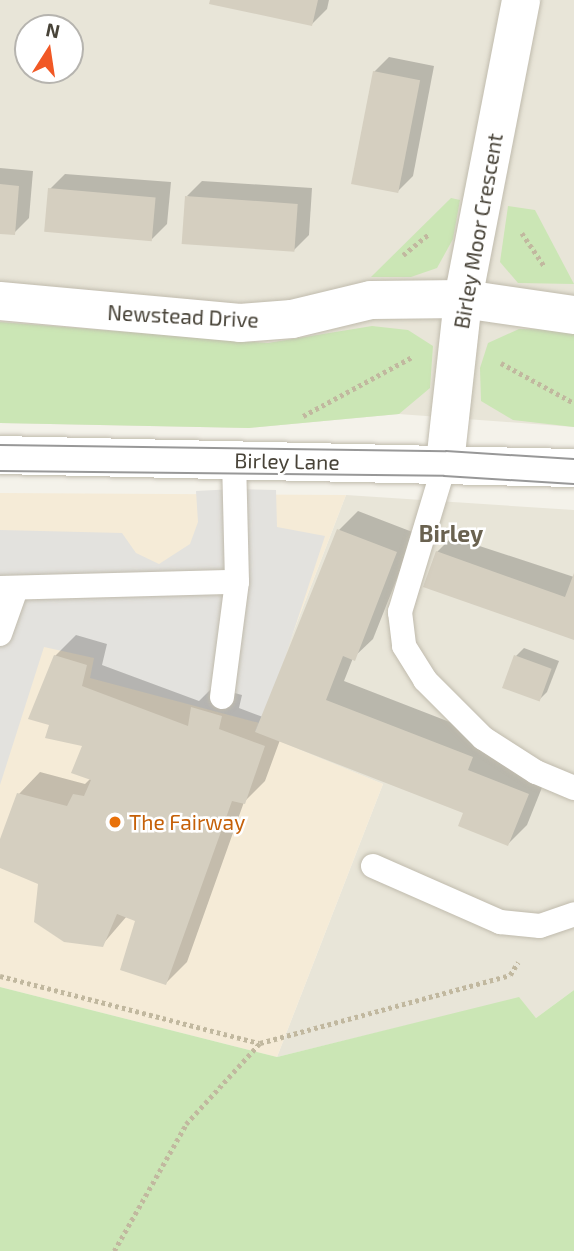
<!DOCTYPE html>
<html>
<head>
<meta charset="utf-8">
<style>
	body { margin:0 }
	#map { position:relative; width:574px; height:1251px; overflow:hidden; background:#f4f2ea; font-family:"Exo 2",sans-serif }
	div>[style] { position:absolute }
	.residential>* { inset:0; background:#e8e5d8 }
	.commercial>* { inset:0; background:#f5ebd7 }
	.green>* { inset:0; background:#cbe6b5 }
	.parking>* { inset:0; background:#e3e2de }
	.shadow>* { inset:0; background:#0003 }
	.building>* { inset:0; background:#d5cfc0; transform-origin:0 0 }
	.path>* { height:4.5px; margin-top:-2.25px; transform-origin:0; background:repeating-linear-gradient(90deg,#c1b89f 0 3.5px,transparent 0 7px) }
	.roads { filter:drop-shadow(0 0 2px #c0bbad) drop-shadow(0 0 2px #c0bbad) }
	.service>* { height:24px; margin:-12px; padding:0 12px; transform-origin:12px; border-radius:12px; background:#fff }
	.minor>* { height:38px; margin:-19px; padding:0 19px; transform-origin:19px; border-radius:19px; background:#fff }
	.tertiary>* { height:38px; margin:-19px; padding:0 19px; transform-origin:19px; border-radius:19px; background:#fff }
	.tram>* { height:2px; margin:-1px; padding:0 1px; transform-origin:1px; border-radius:1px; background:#989898 }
	.dots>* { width:19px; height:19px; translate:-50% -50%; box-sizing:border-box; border:4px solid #fff; border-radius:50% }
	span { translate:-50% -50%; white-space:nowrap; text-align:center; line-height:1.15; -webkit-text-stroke:5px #fff; paint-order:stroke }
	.street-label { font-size:21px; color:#484338 }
	.food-label { font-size:21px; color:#c56008 }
	.left { translate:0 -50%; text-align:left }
	.neighbourhood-label { font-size:23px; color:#6a6250; font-weight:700 }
	.north { position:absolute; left:14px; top:14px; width:70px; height:70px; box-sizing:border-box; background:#fff; border:2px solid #b6b4af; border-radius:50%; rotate:12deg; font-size:19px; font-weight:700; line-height:28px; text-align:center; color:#484338 }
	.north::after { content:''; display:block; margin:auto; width:24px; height:32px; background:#f15825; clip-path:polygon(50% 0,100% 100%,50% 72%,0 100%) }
</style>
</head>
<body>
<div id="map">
	<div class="residential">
		<div style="clip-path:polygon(evenodd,0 0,574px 0,574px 427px,399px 414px,249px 428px,0 423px,0 0,28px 28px,70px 28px,70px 70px,28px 70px,28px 28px)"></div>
		<div style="clip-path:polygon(346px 495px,574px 510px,574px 990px,536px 1018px,519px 998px,277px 1057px,383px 784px,255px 732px)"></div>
	</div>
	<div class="commercial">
		<div style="clip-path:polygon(0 493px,346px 495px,255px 731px,383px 784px,277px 1057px,0 987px)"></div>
	</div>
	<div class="green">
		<div style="clip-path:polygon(451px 198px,460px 200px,453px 239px,437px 268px,411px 277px,371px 277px)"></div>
		<div style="clip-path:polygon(508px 206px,535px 210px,574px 284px,518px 283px,500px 262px)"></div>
		<div style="clip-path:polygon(0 322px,268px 343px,372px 326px,408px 330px,433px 346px,430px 388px,399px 414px,249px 428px,0 423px)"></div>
		<div style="clip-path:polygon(519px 329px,574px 330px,574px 427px,513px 420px,481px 401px,480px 368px,488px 343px)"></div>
		<div style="clip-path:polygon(0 987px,277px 1057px,519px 997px,536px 1018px,574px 990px,574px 1251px,0 1251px)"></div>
	</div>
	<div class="parking">
		<div style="clip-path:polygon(235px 489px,276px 490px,277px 527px,325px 536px,263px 724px,90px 678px,94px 658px,44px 647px,0 785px,0 530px,122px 533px,136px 553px,159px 564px,190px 544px,198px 522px,196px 491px)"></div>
	</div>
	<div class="shadow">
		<div style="clip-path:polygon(212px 0,329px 0,327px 9px,312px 24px)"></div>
		<div style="clip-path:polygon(389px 57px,434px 66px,413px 176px,398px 191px,374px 72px)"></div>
		<div style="clip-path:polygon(0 168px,33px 171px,29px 218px,14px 233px,0 232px)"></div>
		<div style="clip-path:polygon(65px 174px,171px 182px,167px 224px,152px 239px,50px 189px)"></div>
		<div style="clip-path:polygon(202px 181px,312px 188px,309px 235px,294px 250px,187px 196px)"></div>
		<div style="clip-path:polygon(358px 511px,415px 533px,373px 639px,353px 658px,344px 681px,491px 738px,547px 775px,527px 825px,508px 844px,466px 812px,280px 740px,265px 781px,244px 802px,187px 962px,166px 983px,137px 920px,127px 916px,102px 945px,40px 883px,0 866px,0 844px,19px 794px,40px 772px,85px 784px,91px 778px,84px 745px,51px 724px,55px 656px,76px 635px,107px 644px,102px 665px,199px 701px,213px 687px,242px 695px,239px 708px,263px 717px,339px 530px)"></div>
		<div style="clip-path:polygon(452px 537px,574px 577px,574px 639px,437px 552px)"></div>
		<div style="clip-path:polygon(524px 648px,559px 661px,547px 692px,539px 700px,516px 656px)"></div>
	</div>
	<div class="building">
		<div style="clip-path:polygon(210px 0,318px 0,312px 26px,209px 4px)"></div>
		<div style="left:373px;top:71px;width:48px;height:115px;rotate:11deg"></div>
		<div style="clip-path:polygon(0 184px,19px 186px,15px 235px,0 234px)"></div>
		<div style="left:48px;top:188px;width:108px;height:44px;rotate:5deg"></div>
		<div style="left:185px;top:196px;width:113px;height:48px;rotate:4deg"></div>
		<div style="clip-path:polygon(337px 529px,397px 552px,355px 661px,343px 656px,326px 700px,473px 757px,468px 770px,529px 794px,508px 846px,458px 826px,463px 813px,255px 732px)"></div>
		<div style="clip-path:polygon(436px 551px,565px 597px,574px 573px,574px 640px,423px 587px)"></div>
		<div style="clip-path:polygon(54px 655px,87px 665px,82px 686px,188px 726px,191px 707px,222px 716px,219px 729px,265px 746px,245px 804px,232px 801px,166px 985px,120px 970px,135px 921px,117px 914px,103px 947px,64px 942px,34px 922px,38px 884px,0 868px,0 839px,17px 793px,67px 806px,73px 794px,84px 796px,91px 780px,71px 773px,82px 746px,45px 738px,49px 725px,28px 719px)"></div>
		<div style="left:514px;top:655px;width:40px;height:35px;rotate:20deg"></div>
	</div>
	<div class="path">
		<div style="left:522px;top:233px;width:40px;rotate:56deg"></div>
		<div style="left:403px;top:255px;width:33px;rotate:-39deg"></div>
		<div style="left:501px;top:363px;width:83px;rotate:28.7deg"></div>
		<div style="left:303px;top:416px;width:124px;rotate:-28.4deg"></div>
		<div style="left:0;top:976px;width:268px;rotate:14.5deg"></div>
		<div style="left:260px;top:1043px;width:259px;rotate:-15.2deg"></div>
		<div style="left:510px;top:975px;width:15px;rotate:-58deg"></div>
		<div style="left:114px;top:1251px;width:146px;rotate:-60.4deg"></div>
		<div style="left:186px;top:1124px;width:110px;rotate:-47.6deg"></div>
	</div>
	<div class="roads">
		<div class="service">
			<div style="left:445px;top:463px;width:156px;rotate:106.8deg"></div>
			<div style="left:400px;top:612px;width:34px;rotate:83deg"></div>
			<div style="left:404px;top:646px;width:40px;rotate:58deg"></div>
			<div style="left:425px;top:680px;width:82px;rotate:45deg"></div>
			<div style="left:483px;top:738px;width:63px;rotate:32.7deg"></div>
			<div style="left:536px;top:772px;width:41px;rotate:22.8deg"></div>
			<div style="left:0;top:588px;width:237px;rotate:-1.5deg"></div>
			<div style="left:237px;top:582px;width:121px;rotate:-91.4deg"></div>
			<div style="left:0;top:634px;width:48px;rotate:-70.4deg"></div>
			<div style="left:222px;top:697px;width:116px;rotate:-82.6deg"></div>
			<div style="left:373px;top:866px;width:139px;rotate:23.8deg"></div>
			<div style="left:500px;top:922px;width:40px;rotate:5.7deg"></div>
			<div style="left:540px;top:926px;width:36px;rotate:-19deg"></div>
		</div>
		<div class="minor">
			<div style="left:0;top:301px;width:241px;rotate:5.2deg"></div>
			<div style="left:240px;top:323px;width:52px;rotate:-4.4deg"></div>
			<div style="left:292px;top:319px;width:81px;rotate:-13.5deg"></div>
			<div style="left:371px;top:300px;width:92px;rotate:-0.6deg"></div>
			<div style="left:463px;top:299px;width:112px;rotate:8.2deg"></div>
			<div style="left:445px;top:463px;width:165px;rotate:-83.7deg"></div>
			<div style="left:463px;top:299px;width:305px;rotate:-79deg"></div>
		</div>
		<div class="tertiary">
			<div style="left:0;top:455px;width:574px;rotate:1.3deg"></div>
		</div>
	</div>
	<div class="tram">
		<div style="left:0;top:445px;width:446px;rotate:0.8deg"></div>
		<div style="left:446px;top:451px;width:128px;rotate:3.6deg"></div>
		<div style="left:0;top:471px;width:444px;rotate:0.6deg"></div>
		<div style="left:444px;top:476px;width:130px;rotate:3.5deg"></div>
	</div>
	<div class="dots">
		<div style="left:115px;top:822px;background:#e8710a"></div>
	</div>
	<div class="street-label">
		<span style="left:478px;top:231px;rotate:-80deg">Birley Moor Crescent</span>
		<span style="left:183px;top:316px;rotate:3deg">Newstead Drive</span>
		<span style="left:287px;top:461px;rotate:1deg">Birley Lane</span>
	</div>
	<div class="food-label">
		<span class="left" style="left:129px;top:822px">The Fairway</span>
	</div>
	<div class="neighbourhood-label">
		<span style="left:451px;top:533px">Birley</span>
	</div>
	<div class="north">N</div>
</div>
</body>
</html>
